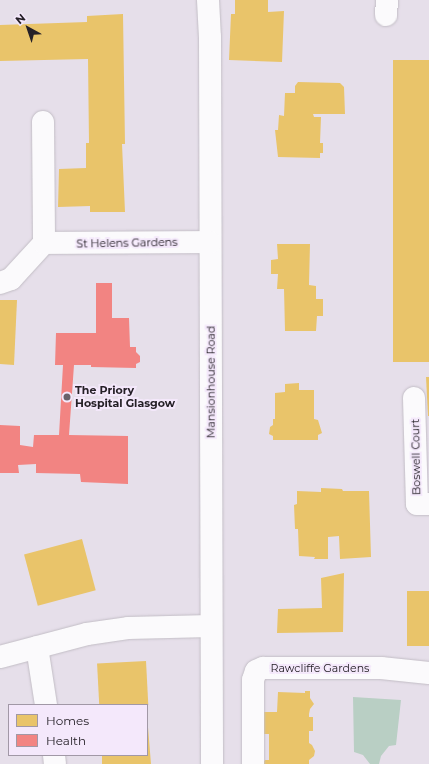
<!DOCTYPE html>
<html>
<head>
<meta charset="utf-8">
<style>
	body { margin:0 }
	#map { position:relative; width:429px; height:764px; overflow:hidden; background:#e6dfea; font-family:Montserrat,sans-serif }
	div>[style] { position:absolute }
	.green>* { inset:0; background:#b9cfc4 }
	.homes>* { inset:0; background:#e9c46a; transform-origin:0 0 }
	.health>* { inset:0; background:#f28482 }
	.roads { filter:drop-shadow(0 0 1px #c2bdc5) drop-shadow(0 0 1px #c2bdc5) }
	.minor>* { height:22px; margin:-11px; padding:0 11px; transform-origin:11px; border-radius:11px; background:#fbfafc }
	.dots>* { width:11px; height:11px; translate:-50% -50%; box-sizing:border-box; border:2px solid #f4e8fb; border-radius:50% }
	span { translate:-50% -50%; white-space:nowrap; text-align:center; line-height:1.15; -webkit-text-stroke:4px #f4e8fb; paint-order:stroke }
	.street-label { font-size:11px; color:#252027 }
	.poi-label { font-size:11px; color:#252027; font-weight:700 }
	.left { translate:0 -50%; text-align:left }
	.legend { position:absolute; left:8px; top:704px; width:140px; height:52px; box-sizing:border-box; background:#f4e8fb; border:1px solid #a198a6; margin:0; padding:5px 7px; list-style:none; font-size:12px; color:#252027 }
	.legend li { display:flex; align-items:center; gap:8px; height:20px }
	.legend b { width:20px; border:1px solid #a198a6 }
	.north { position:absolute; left:8px; top:8px; width:40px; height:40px; -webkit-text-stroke:3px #f4e8fb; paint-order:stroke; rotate:320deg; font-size:11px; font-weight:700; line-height:16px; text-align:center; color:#252027 }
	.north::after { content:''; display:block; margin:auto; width:14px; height:18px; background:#252027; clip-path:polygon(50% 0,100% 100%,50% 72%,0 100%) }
</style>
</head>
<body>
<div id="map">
	<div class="green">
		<div style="clip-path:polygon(353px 697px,401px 700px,396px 745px,389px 746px,381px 756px,379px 764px,370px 764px,363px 755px,354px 752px)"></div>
	</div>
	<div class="homes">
		<div style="clip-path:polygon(235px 0,268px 0,268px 12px,284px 11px,282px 62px,229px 60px,231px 14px,235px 14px)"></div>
		<div style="clip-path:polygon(123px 14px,125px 144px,122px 144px,125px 212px,90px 212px,90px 206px,58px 207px,59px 169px,86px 168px,86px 143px,89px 143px,88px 59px,0 61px,0 25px,87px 22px,87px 16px)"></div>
		<div style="left:393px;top:60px;width:36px;height:302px"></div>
		<div style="clip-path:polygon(298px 82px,340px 83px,344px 87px,345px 114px,313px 114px,314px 117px,321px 117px,320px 143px,323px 143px,323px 153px,320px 153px,320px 158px,278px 157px,275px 130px,278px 130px,279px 115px,284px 116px,285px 93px,295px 93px,295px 86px)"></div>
		<div style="clip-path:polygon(277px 244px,310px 244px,309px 285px,316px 286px,316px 299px,323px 299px,323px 316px,317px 316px,316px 331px,285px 331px,284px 289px,277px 289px,278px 274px,271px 274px,271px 260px,278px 259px)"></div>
		<div style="clip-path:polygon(0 300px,17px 300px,14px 365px,0 364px)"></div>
		<div style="clip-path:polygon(426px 377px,429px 377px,429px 416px,428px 416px)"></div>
		<div style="clip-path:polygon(299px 383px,299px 390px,314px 390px,314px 419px,318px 420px,322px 433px,318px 435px,318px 440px,273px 440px,273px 436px,269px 434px,270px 427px,273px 425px,273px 419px,275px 419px,275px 393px,285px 392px,285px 384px)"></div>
		<div style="clip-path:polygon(321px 488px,342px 489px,343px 491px,369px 491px,371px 557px,340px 559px,339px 536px,328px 537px,328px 559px,314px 559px,315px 557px,299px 556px,298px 529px,295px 529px,294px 505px,297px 504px,297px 491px,321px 492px)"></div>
		<div style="left:82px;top:539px;width:53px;height:60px;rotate:75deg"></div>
		<div style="clip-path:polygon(344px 573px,343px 632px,277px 633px,278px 609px,322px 608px,321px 578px)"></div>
		<div style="left:407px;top:591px;width:22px;height:55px"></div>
		<div style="left:146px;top:661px;width:44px;height:49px;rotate:87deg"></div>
		<div style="clip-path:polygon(305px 691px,310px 691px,310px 698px,314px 704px,310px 709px,309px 714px,309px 717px,313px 717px,313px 731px,309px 731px,309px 743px,312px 745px,315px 751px,314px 756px,309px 760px,309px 764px,262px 764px,265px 760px,269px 760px,269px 734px,259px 734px,264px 712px,277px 712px,278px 692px,305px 693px)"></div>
		<div style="clip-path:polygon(147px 715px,151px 764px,102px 764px,102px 755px,147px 755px)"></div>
	</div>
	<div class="health">
		<div style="clip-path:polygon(96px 283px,112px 283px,112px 318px,129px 318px,130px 347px,136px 347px,136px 352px,140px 356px,140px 362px,136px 364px,136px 368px,91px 367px,91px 365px,74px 365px,69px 435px,128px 436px,128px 484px,81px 482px,80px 474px,36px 473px,36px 464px,18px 465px,19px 473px,0 473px,0 425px,20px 426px,20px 445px,33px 447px,34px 435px,59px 435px,63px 365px,55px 365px,56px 333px,96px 333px)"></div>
	</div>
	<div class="roads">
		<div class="minor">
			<div style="left:208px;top:0;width:37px;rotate:87deg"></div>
			<div style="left:210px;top:37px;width:727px;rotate:89.84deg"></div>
			<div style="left:386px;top:15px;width:15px;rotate:-86deg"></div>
			<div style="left:43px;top:122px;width:121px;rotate:89.5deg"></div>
			<div style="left:0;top:283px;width:12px;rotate:-20deg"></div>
			<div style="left:11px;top:279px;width:49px;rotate:-47.5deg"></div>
			<div style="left:44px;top:243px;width:166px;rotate:-0.3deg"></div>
			<div style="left:414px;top:398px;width:106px;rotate:88.4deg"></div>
			<div style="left:417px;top:504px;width:12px"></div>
			<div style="left:37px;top:647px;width:59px;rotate:81.2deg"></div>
			<div style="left:0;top:657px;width:90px;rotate:-14.8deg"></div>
			<div style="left:87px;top:634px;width:41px;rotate:-8.3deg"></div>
			<div style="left:128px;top:628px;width:83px;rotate:-1.4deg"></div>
			<div style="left:54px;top:755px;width:9px;rotate:84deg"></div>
			<div style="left:253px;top:764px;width:84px;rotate:-90deg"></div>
			<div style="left:253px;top:680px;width:9px;rotate:-72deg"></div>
			<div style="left:256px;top:671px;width:8px;rotate:-23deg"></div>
			<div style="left:263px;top:668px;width:118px"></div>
			<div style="left:381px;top:668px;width:48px;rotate:5.9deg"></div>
		</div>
	</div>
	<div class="dots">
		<div style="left:67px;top:397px;background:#69636b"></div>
	</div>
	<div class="street-label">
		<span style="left:127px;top:243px;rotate:-1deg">St Helens Gardens</span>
		<span style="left:211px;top:382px;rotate:-90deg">Mansionhouse Road</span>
		<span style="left:416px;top:457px;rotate:-91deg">Boswell Court</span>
		<span style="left:320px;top:668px">Rawcliffe Gardens</span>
	</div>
	<div class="poi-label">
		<span class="left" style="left:75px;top:397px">The Priory<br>Hospital Glasgow</span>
	</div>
	<ul class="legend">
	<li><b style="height:11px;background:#e9c46a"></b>Homes</li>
	<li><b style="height:11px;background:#f28482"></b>Health</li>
	</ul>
	<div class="north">N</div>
</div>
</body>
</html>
